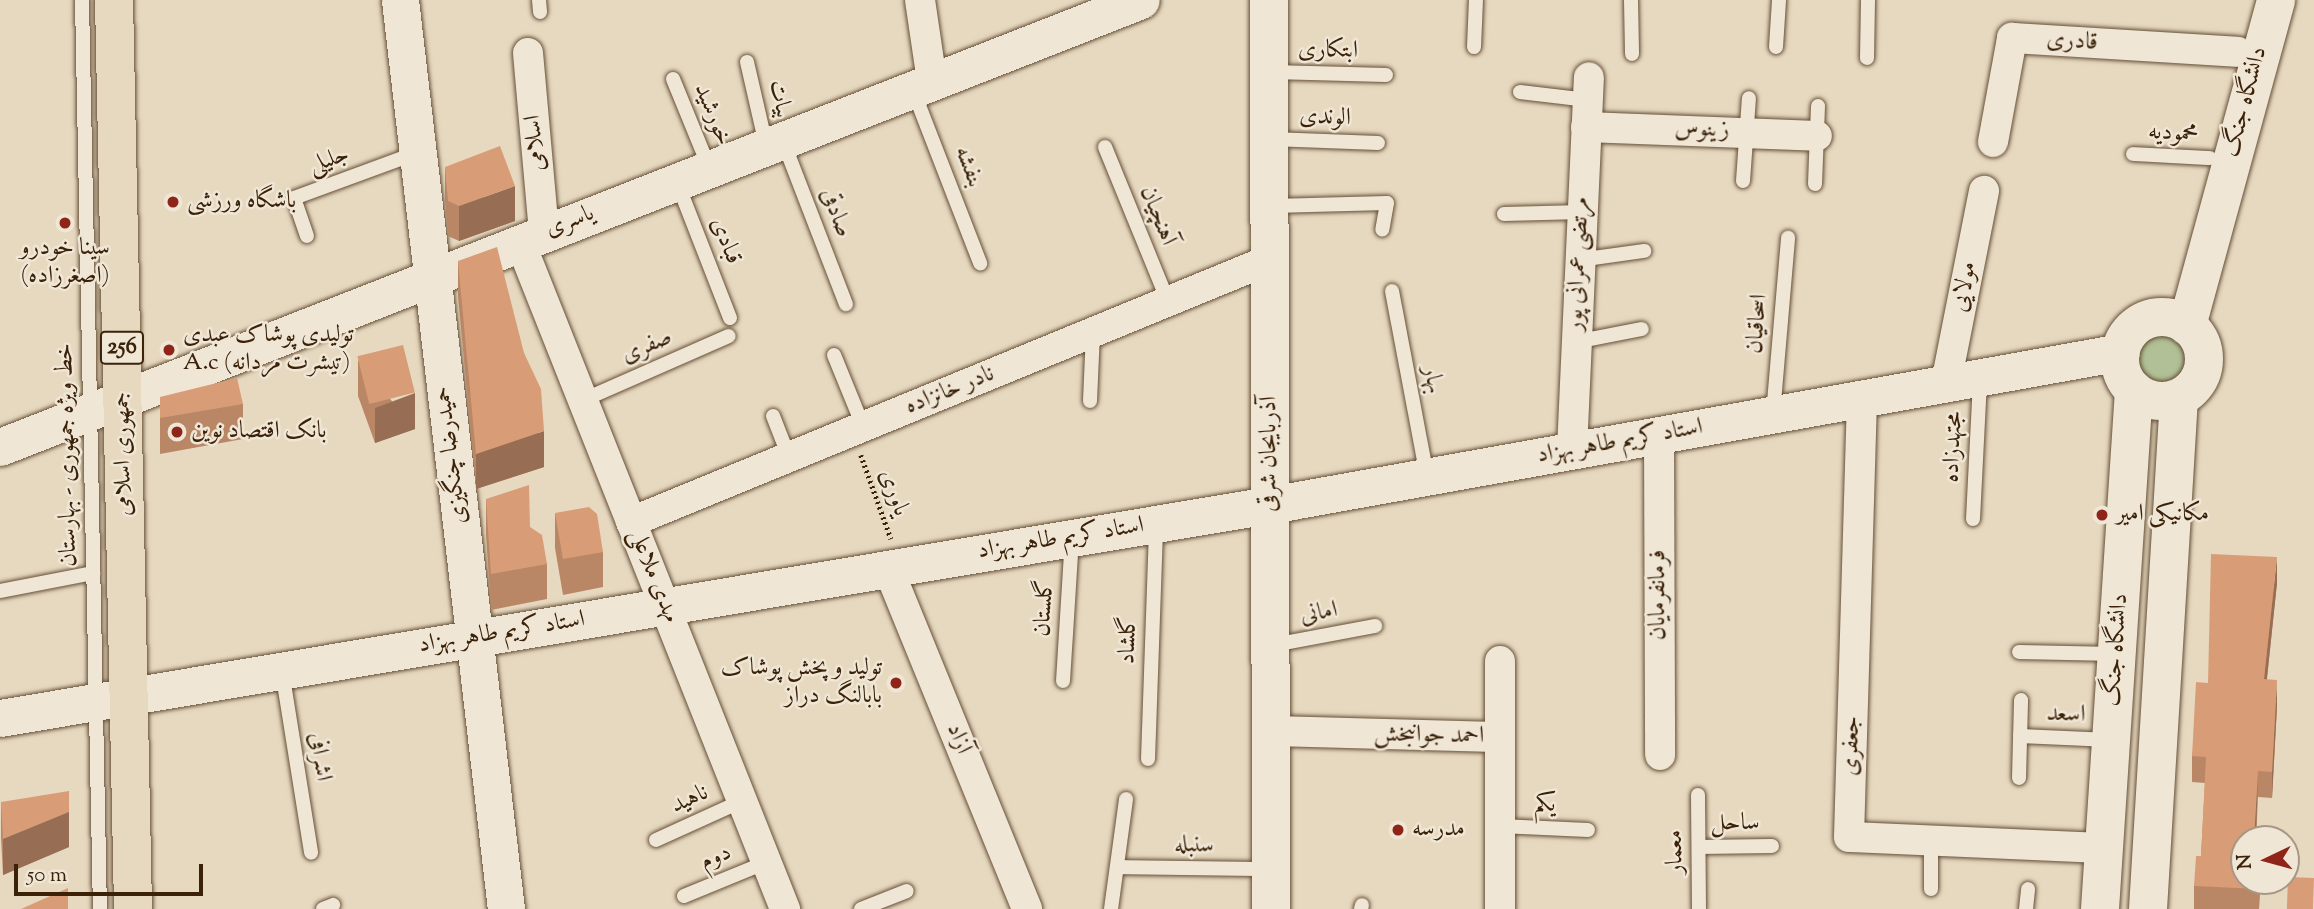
<!DOCTYPE html>
<html>
<head>
<meta charset="utf-8">
<style>
	body { margin:0 }
	#map { position:relative; width:2314px; height:909px; overflow:hidden; background:#e7d9c0; font-family:"Sorts Mill Goudy",Amiri,serif }
	div>[style] { position:absolute }
	.green>* { inset:0; background:#b1c096 }
	.round { border-radius:50% }
	.path>* { height:4.5px; margin-top:-2.25px; transform-origin:0; background:repeating-linear-gradient(90deg,#3a2108 0 2px,transparent 0 5.5px) }
	.roads { filter:drop-shadow(0 0 2px #654f36) drop-shadow(0 0 2px #654f36) }
	.service>* { height:14px; margin:-7px; padding:0 7px; transform-origin:7px; border-radius:7px; background:#efe6d6 }
	.minor>* { height:30px; margin:-15px; padding:0 15px; transform-origin:15px; border-radius:15px; background:#efe6d6 }
	.tertiary>* { height:37px; margin:-18.5px; padding:0 18.5px; transform-origin:18.5px; border-radius:18.5px; background:#efe6d6 }
	.secondary>* { height:38px; margin:-19px; padding:0 19px; transform-origin:19px; border-radius:19px; background:#efe6d6 }
	.secondary>.ring { margin:-19px; padding:0; box-sizing:content-box; background:none; border:38px solid #efe6d6; border-radius:50% }
	.primary>* { height:38px; margin:-19px; padding:0 19px; transform-origin:19px; border-radius:19px; background:#e7d9c0 }
	.wall>* { inset:0; background:#ba8766 }
	.shaded-wall>* { inset:0; background:#976e53 }
	.building>* { inset:0; background:#d89d77; transform-origin:0 0 }
	.dots>* { width:19px; height:19px; translate:-50% -50%; box-sizing:border-box; border:4px solid #efe6d6; border-radius:50% }
	span { translate:-50% -50%; white-space:nowrap; text-align:center; line-height:1.15; -webkit-text-stroke:5px #efe6d6; paint-order:stroke }
	.shield-label span { padding:2px 5px; background:#efe6d6; border:2px solid; border-radius:5px; -webkit-text-stroke-width:0 }
	.shield-label { font-size:23px; color:#3a2108; font-weight:700 }
	.street-label { font-size:24px; color:#3a2108 }
	.poi-label { font-size:24px; color:#3a2108 }
	.left { translate:0 -50%; text-align:left }
	.right { translate:-100% -50%; text-align:right }
	.north { position:absolute; left:2230px; top:825px; width:70px; height:70px; box-sizing:border-box; background:#efe6d6; border:2px solid #a79784; border-radius:50%; rotate:265deg; font-size:19px; font-weight:700; line-height:28px; text-align:center; color:#3a2108 }
	.north::after { content:''; display:block; margin:auto; width:24px; height:32px; background:#8f2418; clip-path:polygon(50% 0,100% 100%,50% 72%,0 100%) }
	.scale { position:absolute; left:14px; top:864px; width:189px; height:32px; box-sizing:border-box; border:4px solid #3a2108; border-top:0; padding-left:9px; font-size:21px; line-height:24px; white-space:nowrap; color:#3a2108; -webkit-text-stroke:5px #efe6d6; paint-order:stroke }
</style>
</head>
<body>
<div id="map">
	<div class="green">
		<div class="round" style="left:2135px;top:333px;width:52px;height:52px"></div>
	</div>
	<div class="path">
		<div style="left:861px;top:455px;width:89px;rotate:70.3deg"></div>
	</div>
	<div class="roads">
		<div class="service">
			<div style="left:82px;top:0;width:909px;rotate:88.87deg"></div>
			<div style="left:539px;top:0;width:12px;rotate:85deg"></div>
			<div style="left:1631px;top:0;width:54px;rotate:88.9deg"></div>
			<div style="left:1474px;top:47px;width:47px;rotate:-87.6deg"></div>
			<div style="left:1776px;top:47px;width:47px;rotate:-86.3deg"></div>
			<div style="left:1867px;top:58px;width:58px;rotate:-89deg"></div>
			<div style="left:747px;top:62px;width:85px;rotate:77.1deg"></div>
			<div style="left:1272px;top:72px;width:114px;rotate:1.5deg"></div>
			<div style="left:673px;top:79px;width:95px;rotate:67.8deg"></div>
			<div style="left:913px;top:90px;width:186px;rotate:68.8deg"></div>
			<div style="left:1520px;top:92px;width:68px;rotate:6.7deg"></div>
			<div style="left:1271px;top:139px;width:107px;rotate:2.1deg"></div>
			<div style="left:783px;top:141px;width:175px;rotate:68.9deg"></div>
			<div style="left:1105px;top:147px;width:166px;rotate:67.8deg"></div>
			<div style="left:2133px;top:154px;width:77px;rotate:3deg"></div>
			<div style="left:1743px;top:181px;width:83px;rotate:-85.9deg"></div>
			<div style="left:677px;top:182px;width:146px;rotate:68.7deg"></div>
			<div style="left:1815px;top:184px;width:78px;rotate:-87.8deg"></div>
			<div style="left:1272px;top:206px;width:115px;rotate:-1.5deg"></div>
			<div style="left:1387px;top:203px;width:27px;rotate:100deg"></div>
			<div style="left:1504px;top:214px;width:78px;rotate:-1.5deg"></div>
			<div style="left:307px;top:236px;width:40px;rotate:-108.9deg"></div>
			<div style="left:294px;top:198px;width:130px;rotate:-20.2deg"></div>
			<div style="left:1579px;top:260px;width:66px;rotate:-7.9deg"></div>
			<div style="left:1392px;top:291px;width:188px;rotate:79.3deg"></div>
			<div style="left:1575px;top:342px;width:68px;rotate:-11deg"></div>
			<div style="left:834px;top:355px;width:77px;rotate:67.8deg"></div>
			<div style="left:583px;top:400px;width:159px;rotate:-23.7deg"></div>
			<div style="left:1090px;top:401px;width:69px;rotate:-87.5deg"></div>
			<div style="left:1773px;top:414px;width:177px;rotate:-85.1deg"></div>
			<div style="left:773px;top:416px;width:44px;rotate:68.7deg"></div>
			<div style="left:1973px;top:519px;width:140px;rotate:-87.1deg"></div>
			<div style="left:0;top:591px;width:95px;rotate:-11deg"></div>
			<div style="left:1273px;top:645px;width:104px;rotate:-10.6deg"></div>
			<div style="left:2019px;top:652px;width:97px;rotate:1.2deg"></div>
			<div style="left:282px;top:671px;width:184px;rotate:80.9deg"></div>
			<div style="left:1063px;top:681px;width:142px;rotate:-86.4deg"></div>
			<div style="left:2020px;top:736px;width:90px;rotate:2.5deg"></div>
			<div style="left:1148px;top:759px;width:234px;rotate:-88deg"></div>
			<div style="left:2019px;top:778px;width:78px;rotate:-88.5deg"></div>
			<div style="left:1698px;top:795px;width:114px;rotate:89.5deg"></div>
			<div style="left:1500px;top:826px;width:88px;rotate:2.6deg"></div>
			<div style="left:656px;top:840px;width:94px;rotate:-24.4deg"></div>
			<div style="left:1699px;top:847px;width:73px;rotate:-0.8deg"></div>
			<div style="left:1117px;top:867px;width:152px;rotate:0.8deg"></div>
			<div style="left:1931px;top:889px;width:49px;rotate:-90deg"></div>
			<div style="left:684px;top:896px;width:90px;rotate:-22.3deg"></div>
			<div style="left:323px;top:909px;width:11px;rotate:-22deg"></div>
			<div style="left:861px;top:909px;width:49px;rotate:-21.4deg"></div>
			<div style="left:1111px;top:909px;width:111px;rotate:-82.2deg"></div>
			<div style="left:1361px;top:909px;width:4px;rotate:-76deg"></div>
			<div style="left:2026px;top:909px;width:20px;rotate:-84deg"></div>
		</div>
		<div class="minor">
			<div style="left:920px;top:0;width:82px;rotate:81.6deg"></div>
			<div style="left:528px;top:53px;width:181px;rotate:84.9deg"></div>
			<div style="left:1586px;top:127px;width:231px;rotate:2.2deg"></div>
			<div style="left:1993px;top:142px;width:106px;rotate:-79.6deg"></div>
			<div style="left:2012px;top:38px;width:226px;rotate:3.5deg"></div>
			<div style="left:520px;top:242px;width:718px;rotate:68.33deg"></div>
			<div style="left:1946px;top:383px;width:196px;rotate:-78.8deg"></div>
			<div style="left:1862px;top:399px;width:438px;rotate:91.7deg"></div>
			<div style="left:1849px;top:837px;width:255px;rotate:2.5deg"></div>
			<div style="left:1659px;top:435px;width:320px;rotate:89.8deg"></div>
			<div style="left:1572px;top:450px;width:373px;rotate:-87.4deg"></div>
			<div style="left:631px;top:522px;width:690px;rotate:-22.33deg"></div>
			<div style="left:888px;top:568px;width:368px;rotate:67.8deg"></div>
			<div style="left:1270px;top:731px;width:230px;rotate:1.5deg"></div>
			<div style="left:1500px;top:737px;width:172px;rotate:90deg"></div>
			<div style="left:1500px;top:737px;width:76px;rotate:-90deg"></div>
		</div>
		<div class="tertiary">
			<div style="left:400px;top:0;width:915px;rotate:83.35deg"></div>
			<div style="left:0;top:447px;width:1225px;rotate:-21.39deg"></div>
			<div style="left:0;top:718px;width:1310px;rotate:-9.53deg"></div>
			<div style="left:1292px;top:501px;width:842px;rotate:-10.19deg"></div>
		</div>
		<div class="secondary">
			<div style="left:1269px;top:0;width:909px;rotate:89.87deg"></div>
			<div class="ring" style="left:2120px;top:317px;width:46px;height:46px"></div>
			<div style="left:2187px;top:326px;width:338px;rotate:-74.7deg"></div>
			<div style="left:2100px;top:909px;width:520px;rotate:-86.25deg"></div>
			<div style="left:2148px;top:909px;width:512px;rotate:-86.53deg"></div>
		</div>
		<div class="primary">
			<div style="left:114px;top:0;width:909px;rotate:88.8deg"></div>
		</div>
	</div>
	<div class="wall">
		<div style="clip-path:polygon(445px 167px,515px 221px,459px 241px,448px 236px,445px 202px)"></div>
		<div style="clip-path:polygon(458px 261px,524px 353px,544px 467px,476px 489px,458px 297px)"></div>
		<div style="clip-path:polygon(358px 360px,415px 429px,375px 443px,358px 396px)"></div>
		<div style="clip-path:polygon(160px 397px,243px 404px,243px 439px,160px 454px)"></div>
		<div style="clip-path:polygon(486px 499px,530px 527px,547px 564px,547px 599px,491px 610px,486px 535px)"></div>
		<div style="clip-path:polygon(555px 513px,603px 552px,603px 587px,563px 595px,555px 548px)"></div>
		<div style="clip-path:polygon(2277px 583px,2267px 679px,2277px 706px,2272px 798px,2258px 797px,2256px 839px,2244px 839px,2260px 881px,2259px 909px,2194px 909px,2194px 886px,2201px 856px,2205px 783px,2192px 782px,2192px 756px,2208px 683px)"></div>
		<div style="clip-path:polygon(1px 802px,69px 826px,69px 847px,3px 875px,1px 837px)"></div>
	</div>
	<div class="shaded-wall">
		<div style="clip-path:polygon(515px 186px,515px 221px,459px 241px,459px 206px)"></div>
		<div style="clip-path:polygon(415px 393px,415px 429px,375px 443px,375px 408px)"></div>
		<div style="clip-path:polygon(544px 431px,544px 467px,476px 489px,476px 454px)"></div>
		<div style="clip-path:polygon(2277px 557px,2277px 583px,2264px 705px,2264px 679px)"></div>
		<div style="clip-path:polygon(2277px 680px,2277px 706px,2272px 798px,2272px 772px)"></div>
		<div style="clip-path:polygon(2258px 771px,2256px 839px,2254px 839px)"></div>
		<div style="clip-path:polygon(69px 791px,69px 847px,3px 875px,3px 839px)"></div>
		<div style="clip-path:polygon(2259px 881px,2260px 881px,2259px 909px)"></div>
	</div>
	<div class="building">
		<div style="clip-path:polygon(500px 146px,515px 186px,459px 206px,448px 201px,445px 167px)"></div>
		<div style="clip-path:polygon(497px 247px,524px 353px,541px 389px,544px 431px,476px 454px,458px 261px)"></div>
		<div style="left:403px;top:345px;width:49px;height:47px;rotate:76deg"></div>
		<div style="clip-path:polygon(237px 378px,243px 404px,160px 418px,160px 397px)"></div>
		<div style="clip-path:polygon(529px 485px,530px 527px,542px 535px,547px 564px,491px 574px,486px 499px)"></div>
		<div style="clip-path:polygon(589px 507px,597px 514px,603px 552px,563px 559px,555px 513px)"></div>
		<div style="clip-path:polygon(2211px 554px,2277px 557px,2264px 679px,2277px 680px,2272px 772px,2258px 771px,2254px 839px,2244px 839px,2244px 881px,2259px 881px,2259px 889px,2194px 886px,2196px 856px,2201px 856px,2206px 757px,2192px 756px,2196px 682px,2208px 683px)"></div>
		<div style="clip-path:polygon(69px 791px,69px 812px,3px 839px,1px 802px)"></div>
		<div style="left:2288px;top:877px;width:26px;height:32px;rotate:2deg"></div>
		<div style="clip-path:polygon(68px 888px,68px 909px,21px 909px)"></div>
	</div>
	<div class="dots">
		<div style="left:173px;top:202px;background:#8f2418"></div>
		<div style="left:65px;top:223px;background:#8f2418"></div>
		<div style="left:169px;top:350px;background:#8f2418"></div>
		<div style="left:177px;top:432px;background:#8f2418"></div>
		<div style="left:2102px;top:515px;background:#8f2418"></div>
		<div style="left:896px;top:683px;background:#8f2418"></div>
		<div style="left:1398px;top:830px;background:#8f2418"></div>
	</div>
	<div class="shield-label">
		<span style="left:122px;top:348px">256</span>
	</div>
	<div class="street-label">
		<span style="left:2072px;top:42px;rotate:4deg">قادری</span>
		<span style="left:1328px;top:51px;rotate:1deg">ابتکاری</span>
		<span style="left:779px;top:99px;rotate:77deg">بیات</span>
		<span style="left:2246px;top:102px;rotate:-75deg">دانشگاه جنگ</span>
		<span style="left:712px;top:115px;rotate:68deg">خورشید</span>
		<span style="left:1325px;top:118px;rotate:2deg">الوندی</span>
		<span style="left:1702px;top:130px;rotate:2deg">زینوس</span>
		<span style="left:2173px;top:134px;rotate:3deg">محمودیه</span>
		<span style="left:536px;top:143px;rotate:-95deg">اسلامی</span>
		<span style="left:329px;top:161px;rotate:-20deg">جلیلی</span>
		<span style="left:968px;top:167px;rotate:69deg">بنفشه</span>
		<span style="left:835px;top:213px;rotate:69deg">صادقی</span>
		<span style="left:1157px;top:216px;rotate:68deg">آهنچیان</span>
		<span style="left:570px;top:222px;rotate:-21deg">یاسری</span>
		<span style="left:725px;top:241px;rotate:69deg">قبادی</span>
		<span style="left:1579px;top:264px;rotate:-87deg">مرتضی عمرانی پور</span>
		<span style="left:1965px;top:287px;rotate:-79deg">مولایی</span>
		<span style="left:1758px;top:324px;rotate:-85deg">اسحاقیان</span>
		<span style="left:647px;top:347px;rotate:-23deg">صفری</span>
		<span style="left:1432px;top:380px;rotate:79deg">بهار</span>
		<span style="left:950px;top:391px;rotate:-22deg">نادر خانزاده</span>
		<span style="left:1620px;top:442px;rotate:-10deg">استاد کریم طاهر بهزاد</span>
		<span style="left:1954px;top:447px;rotate:-87deg">مجتهدزاده</span>
		<span style="left:124px;top:454px;rotate:-91deg">جمهوری اسلامی</span>
		<span style="left:1270px;top:454px;rotate:-90deg">آذربایجان شرقی</span>
		<span style="left:68px;top:455px;rotate:-91deg">خط ویژه جمهوری - بهارستان</span>
		<span style="left:452px;top:455px;rotate:-97deg">حمیدرضا چنگیزی</span>
		<span style="left:893px;top:493px;rotate:70deg">یاوری</span>
		<span style="left:1061px;top:539px;rotate:-9deg">استاد کریم طاهر بهزاد</span>
		<span style="left:653px;top:576px;rotate:68deg">مهدی ملاعلی</span>
		<span style="left:1659px;top:595px;rotate:-90deg">فرمانفرمایان</span>
		<span style="left:1045px;top:608px;rotate:-86deg">گلستان</span>
		<span style="left:1319px;top:614px;rotate:-11deg">امانی</span>
		<span style="left:502px;top:633px;rotate:-9deg">استاد کریم طاهر بهزاد</span>
		<span style="left:1129px;top:640px;rotate:-88deg">گلشاد</span>
		<span style="left:2117px;top:650px;rotate:-86deg">دانشگاه جنگ</span>
		<span style="left:2066px;top:715px;rotate:2deg">اسعد</span>
		<span style="left:1429px;top:736px;rotate:1deg">احمد جوانبخش</span>
		<span style="left:958px;top:739px;rotate:68deg">آزاد</span>
		<span style="left:1852px;top:746px;rotate:-88deg">جعفری</span>
		<span style="left:319px;top:757px;rotate:81deg">اشرافی</span>
		<span style="left:690px;top:800px;rotate:-24deg">ناهید</span>
		<span style="left:1545px;top:805px;rotate:3deg">یکم</span>
		<span style="left:1735px;top:824px">ساحل</span>
		<span style="left:1194px;top:846px;rotate:1deg">سنبله</span>
		<span style="left:1676px;top:852px;rotate:-91deg">معمار</span>
		<span style="left:716px;top:858px;rotate:-23deg">دوم</span>
	</div>
	<div class="poi-label">
		<span class="left" style="left:187px;top:202px">باشگاه ورزشی</span>
		<span style="left:65px;top:263px">سینا خودرو<br>(اصغرزاده)</span>
		<span class="left" style="left:183px;top:350px">تولیدی پوشاک عبدی<br>A.c (تیشرت مردانه)</span>
		<span class="left" style="left:191px;top:432px">بانک اقتصاد نوین</span>
		<span class="left" style="left:2116px;top:515px">مکانیکی امیر</span>
		<span class="right" style="left:882px;top:683px">تولید و پخش پوشاک<br>بابالنگ دراز</span>
		<span class="left" style="left:1412px;top:830px">مدرسه</span>
	</div>
	<div class="north">N</div>
	<div class="scale">50 m</div>
</div>
</body>
</html>
